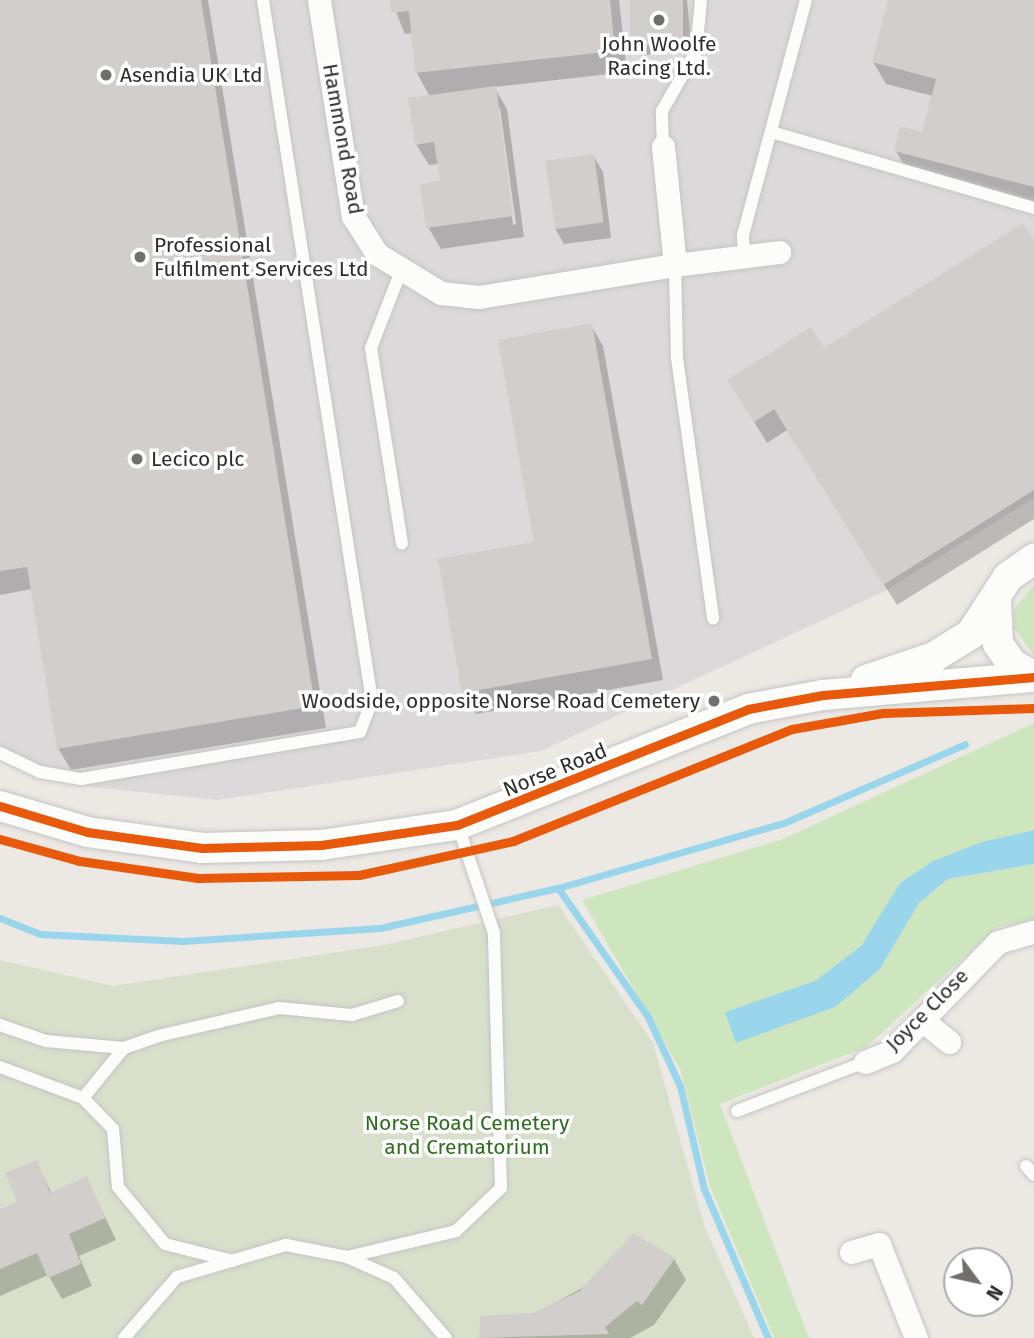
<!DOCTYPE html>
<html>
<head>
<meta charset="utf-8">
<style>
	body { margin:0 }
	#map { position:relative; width:1034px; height:1338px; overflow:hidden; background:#ece8e4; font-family:"Fira Sans",sans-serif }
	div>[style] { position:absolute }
	.industrial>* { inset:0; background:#dcd9db }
	.green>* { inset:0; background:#cee6be }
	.cemetery>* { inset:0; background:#d8e0cc }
	.water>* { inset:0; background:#99d6ec }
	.shadow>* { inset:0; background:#0003 }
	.stream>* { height:7px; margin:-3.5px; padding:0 3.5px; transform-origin:3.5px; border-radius:3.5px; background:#99d6ec }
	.building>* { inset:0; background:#d1cecb; transform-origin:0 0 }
	.roads { filter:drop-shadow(0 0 2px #c5c4c5) drop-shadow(0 0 2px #c5c4c5) }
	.service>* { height:12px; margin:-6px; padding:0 6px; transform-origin:6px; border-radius:6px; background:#fcfcfb }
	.minor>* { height:23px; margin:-11.5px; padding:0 11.5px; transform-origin:11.5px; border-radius:11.5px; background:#fcfcfb }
	.tertiary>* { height:30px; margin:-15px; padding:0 15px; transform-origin:15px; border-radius:15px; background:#fcfcfb }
	.cycleway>* { height:9px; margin:-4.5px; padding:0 4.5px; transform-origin:4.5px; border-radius:4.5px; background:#e8590c }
	.dots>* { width:19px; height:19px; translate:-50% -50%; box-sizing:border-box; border:4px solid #fff; border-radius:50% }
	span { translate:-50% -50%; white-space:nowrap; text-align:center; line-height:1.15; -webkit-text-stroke:7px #fff; paint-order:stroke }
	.poi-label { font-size:21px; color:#2e2e2e }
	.left { translate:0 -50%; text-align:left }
	.right { translate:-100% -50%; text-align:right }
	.street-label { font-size:21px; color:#2e2e2e }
	.park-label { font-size:21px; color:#2c6e1b }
	.north { position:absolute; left:943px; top:1247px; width:70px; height:70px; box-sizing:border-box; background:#fff; border:2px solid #ababab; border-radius:50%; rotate:123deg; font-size:19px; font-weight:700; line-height:28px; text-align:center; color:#2e2e2e }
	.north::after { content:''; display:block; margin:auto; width:24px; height:32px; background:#706f6e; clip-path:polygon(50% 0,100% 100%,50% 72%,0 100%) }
</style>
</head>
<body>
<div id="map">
	<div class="industrial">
		<div style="clip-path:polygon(0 0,1034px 0,1034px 498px,885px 591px,541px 751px,217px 800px,92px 787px,0 758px)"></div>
	</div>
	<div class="green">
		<div style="clip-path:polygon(1034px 585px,1034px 655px,1014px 628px,1014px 609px)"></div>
		<div style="clip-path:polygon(1034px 723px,1034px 830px,982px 842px,900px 883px,861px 946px,815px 981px,726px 1013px,880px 969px,919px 903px,948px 879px,1034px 864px,1034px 920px,997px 927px,866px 1047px,720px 1104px,809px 1338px,774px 1338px,710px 1186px,680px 1069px,582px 900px,783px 839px)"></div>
	</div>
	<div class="cemetery">
		<div style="clip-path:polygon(558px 905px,653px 1043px,704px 1225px,754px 1338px,0 1338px,0 960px,113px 986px,384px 945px)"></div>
	</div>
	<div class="water">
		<div style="clip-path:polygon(1034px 830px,1034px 864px,948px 879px,919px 903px,880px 969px,835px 1007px,736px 1043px,725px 1012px,815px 981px,861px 946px,900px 883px,933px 861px,982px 842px)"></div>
	</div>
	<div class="shadow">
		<div style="clip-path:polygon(0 0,208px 0,326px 728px,71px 770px,58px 748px,32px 589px,0 595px)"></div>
		<div style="clip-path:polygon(evenodd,391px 0,619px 0,627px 72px,494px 87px,507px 109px,524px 237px,441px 249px,428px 227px,442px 183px,439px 164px,429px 165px,416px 144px,430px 97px,417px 73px,413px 33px,405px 34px,391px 0,497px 108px,500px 108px,516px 224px,513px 225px,497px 108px)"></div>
		<div style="clip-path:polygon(632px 0,687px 0,692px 50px,643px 55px)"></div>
		<div style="clip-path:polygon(889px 0,1034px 0,1034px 205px,908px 172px,896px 151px,923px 134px,933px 96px,886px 84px,873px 62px)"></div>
		<div style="clip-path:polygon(593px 155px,603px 172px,611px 238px,564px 244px,555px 228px)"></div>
		<div style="clip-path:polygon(1034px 243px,1034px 519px,897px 605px,787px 430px,767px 443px,742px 402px,824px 350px)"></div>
		<div style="clip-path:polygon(591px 325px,603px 346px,663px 680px,476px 714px,464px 693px,536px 543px)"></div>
		<div style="clip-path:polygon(36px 1162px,52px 1194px,87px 1179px,116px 1240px,79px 1256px,92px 1286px,62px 1299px,48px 1275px,0 1296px,0 1211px,19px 1203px)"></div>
		<div style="clip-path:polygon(674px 1259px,686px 1280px,654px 1325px,630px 1338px,480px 1338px,482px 1318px,533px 1315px,600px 1278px)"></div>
	</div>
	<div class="stream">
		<div style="left:558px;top:888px;width:157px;rotate:55.1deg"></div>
		<div style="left:648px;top:1017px;width:76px;rotate:65.1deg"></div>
		<div style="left:680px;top:1086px;width:106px;rotate:76.9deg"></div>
		<div style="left:704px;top:1189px;width:162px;rotate:66.8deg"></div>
		<div style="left:0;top:918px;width:43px;rotate:21.8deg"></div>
		<div style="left:40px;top:934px;width:143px;rotate:2.8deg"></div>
		<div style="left:183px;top:941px;width:197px;rotate:-3.8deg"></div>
		<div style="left:380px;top:928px;width:182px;rotate:-12.7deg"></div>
		<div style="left:558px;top:888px;width:237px;rotate:-16.1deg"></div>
		<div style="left:786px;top:822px;width:195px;rotate:-23.5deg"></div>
	</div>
	<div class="building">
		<div style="clip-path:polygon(0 0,201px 0,315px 706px,57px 749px,27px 567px,0 571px)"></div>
		<div style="clip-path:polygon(390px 0,610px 0,615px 51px,415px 73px,409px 11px,391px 13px)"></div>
		<div style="left:630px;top:0;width:53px;height:45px"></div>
		<div style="clip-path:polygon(888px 0,1034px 0,1034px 187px,894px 151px,900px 126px,922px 132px,936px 79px,872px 62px)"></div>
		<div style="clip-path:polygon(496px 86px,513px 216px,426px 228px,420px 184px,440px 181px,434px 142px,415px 145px,408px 98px)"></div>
		<div style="left:594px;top:154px;width:69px;height:49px;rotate:82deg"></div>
		<div style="clip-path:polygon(1023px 223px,1034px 240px,1034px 490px,883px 585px,774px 409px,754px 422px,727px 380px,811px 327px,824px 348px)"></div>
		<div style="clip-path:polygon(592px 323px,652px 659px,462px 693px,438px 559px,534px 542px,498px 340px)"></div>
		<div style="clip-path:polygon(37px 1160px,50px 1193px,87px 1176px,105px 1218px,69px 1234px,81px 1264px,48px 1278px,37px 1253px,0 1269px,0 1209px,17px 1202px,5px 1173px)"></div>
		<div style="clip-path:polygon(633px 1233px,675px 1258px,642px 1305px,637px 1301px,605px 1327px,609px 1334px,479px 1338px,480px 1316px,533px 1313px,580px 1291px)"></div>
	</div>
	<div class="roads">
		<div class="service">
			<div style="left:771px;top:132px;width:274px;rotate:16.1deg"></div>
			<div style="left:663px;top:147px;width:36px;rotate:-92deg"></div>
			<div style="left:662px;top:111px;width:68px;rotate:-60deg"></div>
			<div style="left:696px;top:52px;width:52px;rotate:-84.5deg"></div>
			<div style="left:744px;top:256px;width:21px;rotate:-93deg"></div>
			<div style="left:743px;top:235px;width:243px;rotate:-75deg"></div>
			<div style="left:675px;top:265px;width:93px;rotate:88.8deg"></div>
			<div style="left:677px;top:358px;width:263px;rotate:82.1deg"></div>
			<div style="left:401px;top:271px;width:83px;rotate:111.3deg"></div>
			<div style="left:371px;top:348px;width:198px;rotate:81deg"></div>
			<div style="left:0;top:753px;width:44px;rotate:25.4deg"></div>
			<div style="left:40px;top:772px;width:42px;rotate:9.7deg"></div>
			<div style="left:81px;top:779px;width:283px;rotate:-9.6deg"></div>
			<div style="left:360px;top:732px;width:33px;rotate:-69deg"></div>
			<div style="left:372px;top:701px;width:709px;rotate:-98.84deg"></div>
			<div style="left:0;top:1025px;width:49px;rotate:19.2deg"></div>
			<div style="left:46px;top:1041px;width:78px;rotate:5.1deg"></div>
			<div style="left:0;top:1067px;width:89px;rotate:20.5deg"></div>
			<div style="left:83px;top:1098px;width:43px;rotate:45.9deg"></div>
			<div style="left:113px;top:1129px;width:58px;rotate:85.1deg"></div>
			<div style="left:118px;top:1187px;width:74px;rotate:50.5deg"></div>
			<div style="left:165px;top:1244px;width:69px;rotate:14.2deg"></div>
			<div style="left:83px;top:1098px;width:65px;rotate:-50.6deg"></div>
			<div style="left:124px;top:1048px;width:36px;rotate:-19deg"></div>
			<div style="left:158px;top:1036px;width:124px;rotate:-13deg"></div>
			<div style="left:279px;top:1008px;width:73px;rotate:5.5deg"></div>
			<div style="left:352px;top:1015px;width:48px;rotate:-16.9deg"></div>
			<div style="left:737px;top:1111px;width:137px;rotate:-20.9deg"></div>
			<div style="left:1026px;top:1166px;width:12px;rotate:48deg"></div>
			<div style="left:347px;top:1257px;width:112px;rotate:-13.4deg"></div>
			<div style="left:456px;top:1231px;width:62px;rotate:-43.7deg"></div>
			<div style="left:501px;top:1188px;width:255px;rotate:-91.6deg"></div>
			<div style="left:494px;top:933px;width:113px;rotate:-108.6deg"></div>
			<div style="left:124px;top:1338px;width:81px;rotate:-49deg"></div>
			<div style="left:177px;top:1277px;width:114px;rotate:-16.4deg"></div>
			<div style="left:286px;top:1245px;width:62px;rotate:11.1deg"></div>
			<div style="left:347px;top:1257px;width:51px;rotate:24.1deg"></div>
			<div style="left:394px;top:1278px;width:79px;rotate:49.1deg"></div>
		</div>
		<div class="minor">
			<div style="left:319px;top:0;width:219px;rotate:81.1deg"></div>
			<div style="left:353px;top:216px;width:45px;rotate:57.7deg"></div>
			<div style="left:377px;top:254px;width:75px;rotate:31.4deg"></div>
			<div style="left:441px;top:293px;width:38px;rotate:6deg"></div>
			<div style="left:479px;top:297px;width:199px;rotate:-9.3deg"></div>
			<div style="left:675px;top:265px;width:119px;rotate:-95.8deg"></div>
			<div style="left:675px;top:265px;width:105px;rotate:-7.1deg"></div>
			<div style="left:922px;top:1020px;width:35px;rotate:39deg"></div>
			<div style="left:865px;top:1062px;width:29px;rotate:-22deg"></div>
			<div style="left:892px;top:1051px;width:152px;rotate:-45.8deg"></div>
			<div style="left:998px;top:942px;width:37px;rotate:-16deg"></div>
			<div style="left:851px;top:1252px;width:29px;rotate:-16deg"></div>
			<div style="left:879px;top:1244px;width:101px;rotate:68.5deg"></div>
		</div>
		<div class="tertiary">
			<div style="left:996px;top:599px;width:45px;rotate:87.5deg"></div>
			<div style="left:998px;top:644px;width:24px;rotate:55deg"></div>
			<div style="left:1012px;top:664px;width:25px;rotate:29deg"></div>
			<div style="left:866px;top:680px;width:72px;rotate:-18.7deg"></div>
			<div style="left:934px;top:657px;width:44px;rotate:-31.9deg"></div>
			<div style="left:971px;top:634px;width:68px;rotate:-57deg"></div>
			<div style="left:1008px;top:577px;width:32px;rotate:-35deg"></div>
			<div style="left:0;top:806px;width:91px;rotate:16.6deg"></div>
			<div style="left:87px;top:832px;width:116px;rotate:7.9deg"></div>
			<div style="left:202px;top:848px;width:119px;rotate:-1.4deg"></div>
			<div style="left:321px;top:845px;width:137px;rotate:-8.4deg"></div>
			<div style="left:457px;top:825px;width:313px;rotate:-21.7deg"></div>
			<div style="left:748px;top:709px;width:76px;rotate:-10.6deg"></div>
			<div style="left:823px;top:695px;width:212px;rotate:-4.9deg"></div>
		</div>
	</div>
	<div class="cycleway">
		<div style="left:0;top:806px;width:91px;rotate:16.6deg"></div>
		<div style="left:87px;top:832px;width:116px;rotate:7.9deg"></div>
		<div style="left:202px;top:848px;width:119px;rotate:-1.4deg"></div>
		<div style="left:321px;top:845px;width:137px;rotate:-8.4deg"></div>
		<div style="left:457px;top:825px;width:313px;rotate:-21.7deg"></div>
		<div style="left:748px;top:709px;width:76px;rotate:-10.6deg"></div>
		<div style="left:823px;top:695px;width:212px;rotate:-4.9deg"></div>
		<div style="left:0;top:839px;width:83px;rotate:15.4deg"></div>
		<div style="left:80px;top:861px;width:119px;rotate:8.2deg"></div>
		<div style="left:198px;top:878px;width:161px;rotate:-1.1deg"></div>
		<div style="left:359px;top:875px;width:158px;rotate:-12.4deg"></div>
		<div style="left:513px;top:841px;width:301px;rotate:-21.9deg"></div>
		<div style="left:792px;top:729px;width:92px;rotate:-10deg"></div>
		<div style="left:883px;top:713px;width:151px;rotate:-1.9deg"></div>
	</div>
	<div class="dots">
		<div style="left:659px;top:20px;background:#706f6e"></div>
		<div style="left:106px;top:75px;background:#706f6e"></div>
		<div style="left:140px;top:257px;background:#706f6e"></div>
		<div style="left:137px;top:459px;background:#706f6e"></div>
		<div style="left:714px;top:701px;background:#706f6e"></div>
	</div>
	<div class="poi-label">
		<span style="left:659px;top:56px">John Woolfe<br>Racing Ltd.</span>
		<span class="left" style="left:120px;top:75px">Asendia UK Ltd</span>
		<span class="left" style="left:154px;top:257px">Professional<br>Fulfilment Services Ltd</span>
		<span class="left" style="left:151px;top:459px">Lecico plc</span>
		<span class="right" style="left:700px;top:701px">Woodside, opposite Norse Road Cemetery</span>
	</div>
	<div class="street-label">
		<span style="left:343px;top:139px;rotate:80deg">Hammond Road</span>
		<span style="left:555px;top:770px;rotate:-22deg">Norse Road</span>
		<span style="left:927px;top:1010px;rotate:-45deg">Joyce Close</span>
	</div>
	<div class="park-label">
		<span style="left:467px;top:1135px">Norse Road Cemetery<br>and Crematorium</span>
	</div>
	<div class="north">N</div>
</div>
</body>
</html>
